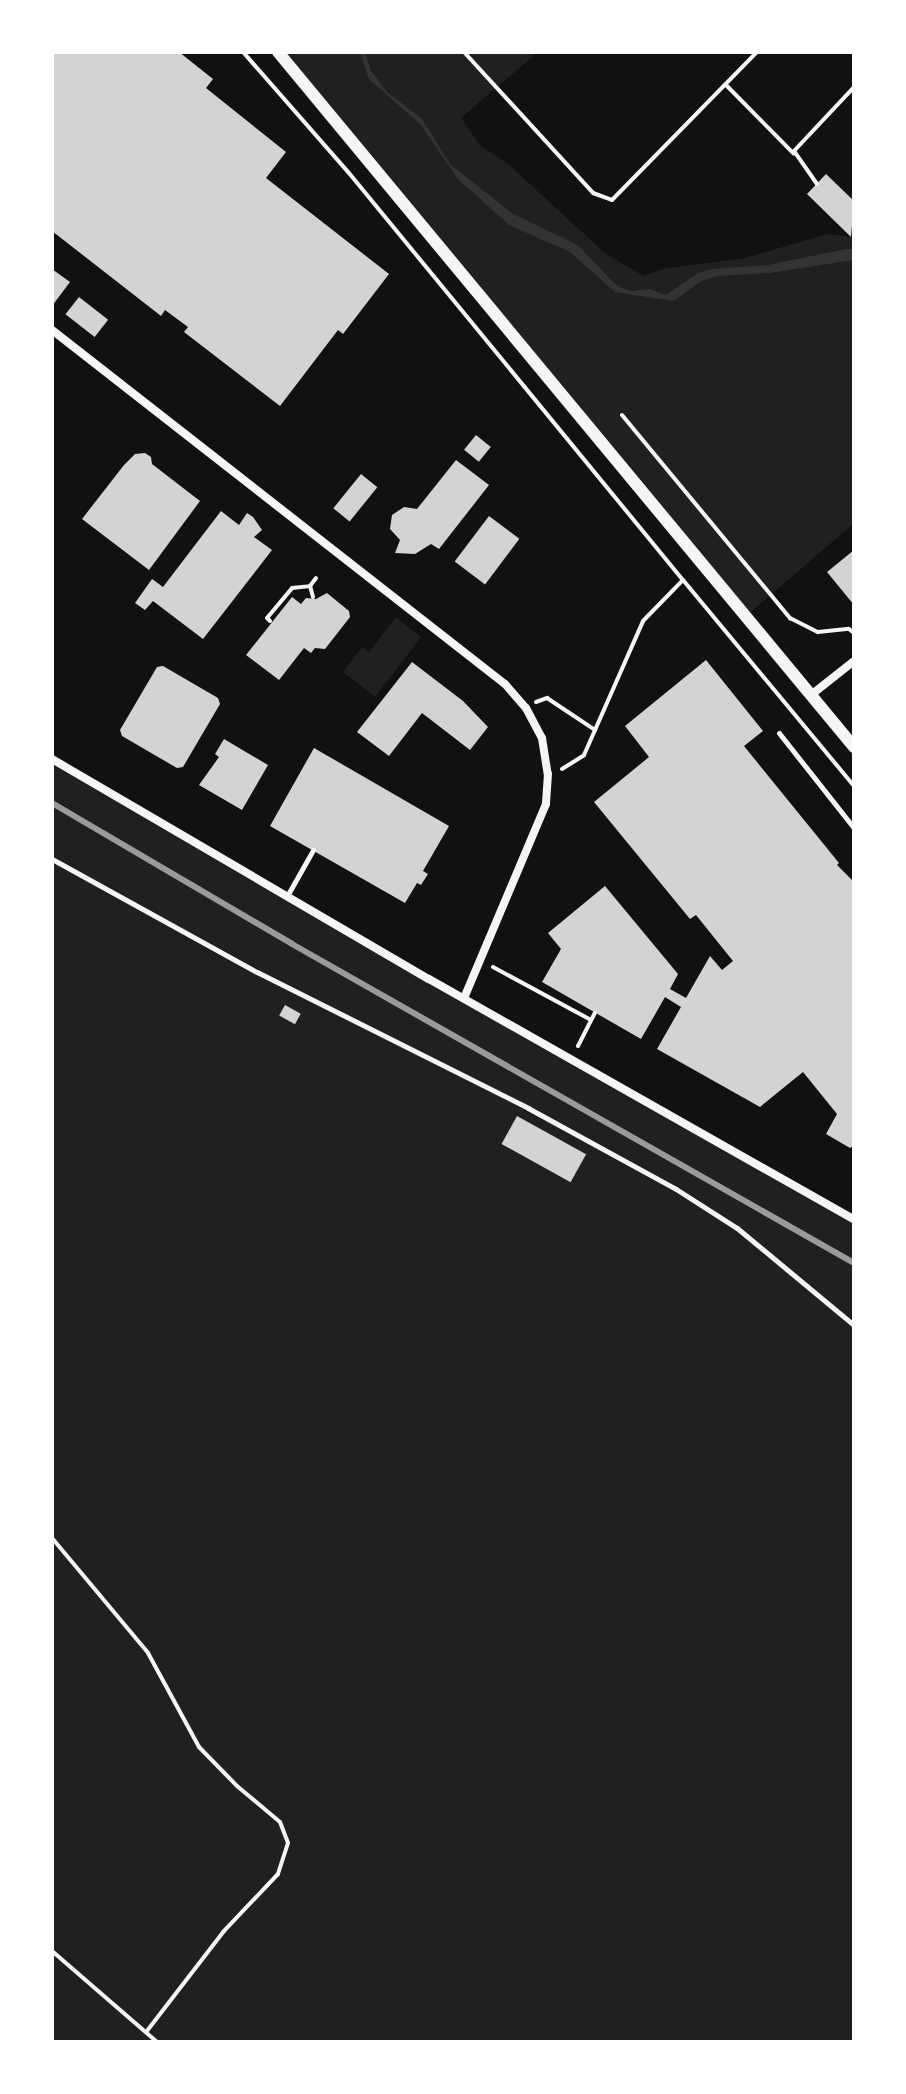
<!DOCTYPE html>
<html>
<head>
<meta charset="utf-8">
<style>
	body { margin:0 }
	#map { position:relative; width:906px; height:2094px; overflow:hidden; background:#111; font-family:Overpass,sans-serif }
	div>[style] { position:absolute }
	.green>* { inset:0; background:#202020 }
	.water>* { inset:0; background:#333 }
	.building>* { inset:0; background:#d3d3d3; transform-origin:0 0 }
	.path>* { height:4px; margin:-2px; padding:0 2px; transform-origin:2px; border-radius:2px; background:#f5f5f5 }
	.service>* { height:5px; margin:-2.5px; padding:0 2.5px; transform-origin:2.5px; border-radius:2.5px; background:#f5f5f5 }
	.minor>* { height:8px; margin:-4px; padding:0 4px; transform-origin:4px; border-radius:4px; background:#f5f5f5 }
	.tertiary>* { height:12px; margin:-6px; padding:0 6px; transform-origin:6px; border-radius:6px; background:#f5f5f5 }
	.rail>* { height:6px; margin:-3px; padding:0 3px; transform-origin:3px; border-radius:3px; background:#9a9a9a }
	span { translate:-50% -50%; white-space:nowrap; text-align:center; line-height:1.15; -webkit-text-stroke:6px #fff; paint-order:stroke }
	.frame { position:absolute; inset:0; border:54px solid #fff; pointer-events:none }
</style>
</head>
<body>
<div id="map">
	<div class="green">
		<div style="clip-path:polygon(278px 52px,538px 52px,461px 118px,480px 145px,508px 164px,606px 254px,644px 276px,663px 269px,745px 258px,828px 234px,854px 237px,854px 523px,746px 616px)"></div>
		<div style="clip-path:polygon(396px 617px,421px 637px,375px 697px,343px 672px,362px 647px,369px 652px)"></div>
		<div style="clip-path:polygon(52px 759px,854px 1219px,854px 2042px,52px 2042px)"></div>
	</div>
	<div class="water">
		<div style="clip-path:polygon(360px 52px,365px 52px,371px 71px,387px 92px,422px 119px,450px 164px,513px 214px,578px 245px,615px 284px,629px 291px,650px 289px,666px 295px,698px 273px,713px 269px,768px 265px,846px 249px,854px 249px,854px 260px,769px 273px,717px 276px,701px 281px,674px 301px,615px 292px,570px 252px,509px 225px,458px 179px,420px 124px,369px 79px)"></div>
	</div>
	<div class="building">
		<div style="clip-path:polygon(52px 52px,179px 52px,213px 79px,206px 88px,286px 152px,266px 178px,389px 274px,343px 334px,338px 330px,280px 406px,184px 332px,188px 327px,165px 310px,161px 316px,52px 231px)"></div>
		<div style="clip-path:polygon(826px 174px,854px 201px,851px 237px,807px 194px)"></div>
		<div style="clip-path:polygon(52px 269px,70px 282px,52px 306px)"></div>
		<div style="left:79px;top:297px;width:37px;height:22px;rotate:38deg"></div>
		<div style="left:476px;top:435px;width:19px;height:19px;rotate:39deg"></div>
		<div style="clip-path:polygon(145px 453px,151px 457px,152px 464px,200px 501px,149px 570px,82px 519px,124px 465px,135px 454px)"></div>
		<div style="clip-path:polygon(456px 460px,489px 485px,439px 549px,431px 544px,415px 554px,395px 553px,400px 540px,390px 529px,392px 515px,404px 507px,417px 509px)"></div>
		<div style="left:361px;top:474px;width:21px;height:44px;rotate:39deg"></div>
		<div style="clip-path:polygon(221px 511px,239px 525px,247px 513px,253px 517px,262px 530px,254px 537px,272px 550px,203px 639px,153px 601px,145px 610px,135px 603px,152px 579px,163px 587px)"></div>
		<div style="left:489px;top:516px;width:38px;height:57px;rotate:37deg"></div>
		<div style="clip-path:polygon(854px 550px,854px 605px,827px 572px)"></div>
		<div style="clip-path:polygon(327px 593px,349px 611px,350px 617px,325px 649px,315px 648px,311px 653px,304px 648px,279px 680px,246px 655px,292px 597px,301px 604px,306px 598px,316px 599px)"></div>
		<div style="clip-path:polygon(706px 660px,763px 731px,744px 746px,839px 863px,837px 865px,854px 882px,854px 1145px,850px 1148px,826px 1134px,837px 1114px,803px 1072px,760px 1107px,657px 1049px,681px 1007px,665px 997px,641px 1039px,542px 982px,561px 949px,548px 933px,605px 886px,678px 974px,670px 989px,686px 998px,710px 956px,722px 970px,733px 961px,696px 915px,690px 919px,594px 802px,649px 757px,625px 726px)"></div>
		<div style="clip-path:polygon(412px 662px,463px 701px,488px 727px,470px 750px,422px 713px,389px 756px,357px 732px)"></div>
		<div style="clip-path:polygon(163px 666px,218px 698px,220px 704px,183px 767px,177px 768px,122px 736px,120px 730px,157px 667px)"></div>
		<div style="clip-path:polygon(224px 739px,268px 765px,242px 810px,199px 785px,219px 757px,215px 754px)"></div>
		<div style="clip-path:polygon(314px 748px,449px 826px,423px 871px,428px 874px,421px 885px,417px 883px,405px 903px,270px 826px)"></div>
		<div style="left:285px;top:1005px;width:18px;height:12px;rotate:29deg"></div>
		<div style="left:517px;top:1116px;width:79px;height:32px;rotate:29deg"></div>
	</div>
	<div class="path">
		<div style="left:243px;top:52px;width:161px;rotate:48.8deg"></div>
		<div style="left:349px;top:173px;width:527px;rotate:50.63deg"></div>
		<div style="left:464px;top:52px;width:191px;rotate:47.5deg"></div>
		<div style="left:593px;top:193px;width:20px;rotate:20deg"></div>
		<div style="left:612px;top:200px;width:207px;rotate:-45.6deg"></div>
		<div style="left:727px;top:86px;width:95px;rotate:45.4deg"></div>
		<div style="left:817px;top:184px;width:40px;rotate:-124.9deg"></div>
		<div style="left:794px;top:151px;width:88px;rotate:-46.8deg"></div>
		<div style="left:622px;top:415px;width:264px;rotate:50.4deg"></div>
		<div style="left:790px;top:618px;width:31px;rotate:27deg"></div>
		<div style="left:818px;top:632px;width:31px;rotate:-6deg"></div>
		<div style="left:849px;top:629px;width:6px;rotate:39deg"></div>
		<div style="left:313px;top:597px;width:11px;rotate:-105deg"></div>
		<div style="left:310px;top:586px;width:10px;rotate:-53deg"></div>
		<div style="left:270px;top:621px;width:4px;rotate:-135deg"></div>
		<div style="left:267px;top:618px;width:39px;rotate:-50deg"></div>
		<div style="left:292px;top:588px;width:18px;rotate:-6deg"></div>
		<div style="left:536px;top:702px;width:12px;rotate:-20deg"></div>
		<div style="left:547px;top:698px;width:58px;rotate:33.7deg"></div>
		<div style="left:562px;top:769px;width:26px;rotate:-32deg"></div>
		<div style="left:584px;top:755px;width:146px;rotate:-66.2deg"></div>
		<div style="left:643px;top:621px;width:57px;rotate:-45.7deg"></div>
		<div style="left:683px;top:580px;width:268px;rotate:50.3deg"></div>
		<div style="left:493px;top:967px;width:111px;rotate:28.4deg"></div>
		<div style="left:578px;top:1046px;width:37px;rotate:-63deg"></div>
		<div style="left:52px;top:1538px;width:150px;rotate:50.1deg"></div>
		<div style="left:148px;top:1653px;width:107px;rotate:61.5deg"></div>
		<div style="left:199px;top:1747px;width:54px;rotate:45.7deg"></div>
		<div style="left:237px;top:1786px;width:56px;rotate:39.9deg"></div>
		<div style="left:280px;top:1822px;width:22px;rotate:69deg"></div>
		<div style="left:288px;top:1843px;width:33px;rotate:108deg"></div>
		<div style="left:278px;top:1874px;width:79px;rotate:133.5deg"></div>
		<div style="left:224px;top:1931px;width:126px;rotate:127.6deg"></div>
		<div style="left:52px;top:1951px;width:139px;rotate:40.9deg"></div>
	</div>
	<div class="service">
		<div style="left:779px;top:733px;width:121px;rotate:51.7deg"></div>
		<div style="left:52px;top:859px;width:234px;rotate:28.9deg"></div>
		<div style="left:257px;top:972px;width:303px;rotate:26.6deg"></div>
		<div style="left:528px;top:1108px;width:169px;rotate:28.7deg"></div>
		<div style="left:676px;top:1189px;width:72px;rotate:32.6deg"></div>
		<div style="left:737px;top:1228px;width:152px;rotate:39.7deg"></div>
		<div style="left:287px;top:896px;width:53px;rotate:-60.5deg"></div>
	</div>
	<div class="minor">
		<div style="left:52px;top:330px;width:575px;rotate:38.01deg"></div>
		<div style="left:505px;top:684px;width:32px;rotate:49deg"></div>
		<div style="left:526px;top:708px;width:34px;rotate:62deg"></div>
		<div style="left:542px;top:738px;width:36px;rotate:81deg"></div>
		<div style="left:548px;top:774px;width:30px;rotate:94deg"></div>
		<div style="left:546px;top:804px;width:211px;rotate:112.9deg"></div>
		<div style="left:811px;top:695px;width:55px;rotate:-38.3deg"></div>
		<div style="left:52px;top:759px;width:436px;rotate:30.3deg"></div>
		<div style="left:429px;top:979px;width:488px;rotate:29.5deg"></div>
	</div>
	<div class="tertiary">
		<div style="left:278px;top:52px;width:903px;rotate:50.35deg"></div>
	</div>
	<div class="rail">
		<div style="left:52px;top:803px;width:278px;rotate:30.4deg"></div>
		<div style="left:292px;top:944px;width:646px;rotate:29.58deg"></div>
	</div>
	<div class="frame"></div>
</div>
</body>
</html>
